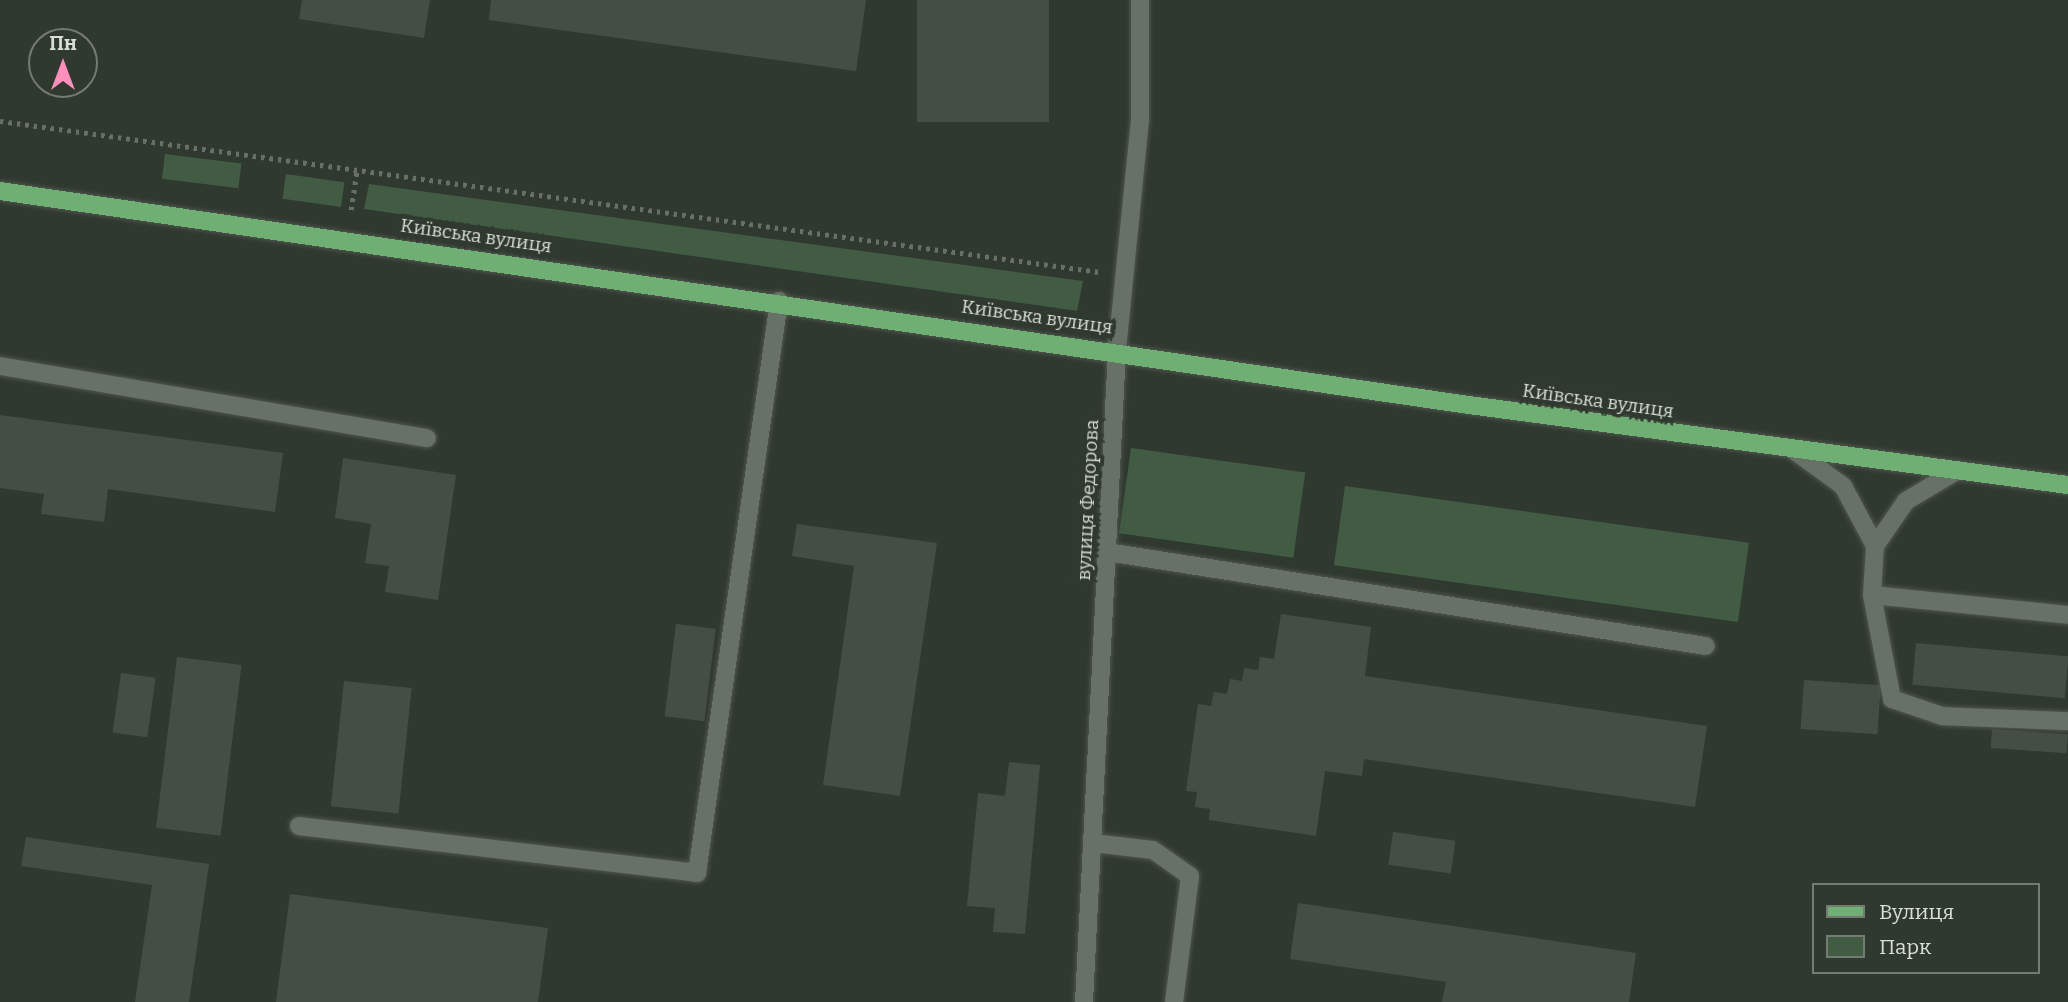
<!DOCTYPE html>
<html>
<head>
<meta charset="utf-8">
<style>
	body { margin:0 }
	#map { position:relative; width:2068px; height:1002px; overflow:hidden; background:#303930; font-family:Bitter,serif }
	div>[style] { position:absolute }
	.green>* { inset:0; background:#425b43; transform-origin:0 0 }
	.building>* { inset:0; background:#454e45; transform-origin:0 0 }
	.path>* { height:4.5px; margin-top:-2.25px; transform-origin:0; background:repeating-linear-gradient(90deg,#676f67 0 3.5px,transparent 0 8.5px) }
	.roads { filter:drop-shadow(0 0 2px #4e554e) drop-shadow(0 0 2px #4e554e) }
	.minor>* { height:18px; margin:-9px; padding:0 9px; transform-origin:9px; border-radius:9px; background:#677167 }
	.major>* { height:18px; margin:-9px; padding:0 9px; transform-origin:9px; border-radius:9px; background:#6faf73 }
	span { translate:-50% -50%; white-space:nowrap; text-align:center; line-height:1.15; -webkit-text-stroke:7px #303930; paint-order:stroke }
	.street-label { font-size:19px; color:#d8ded8 }
	.legend { position:absolute; left:1812px; top:883px; width:228px; height:91px; box-sizing:border-box; background:#303930; border:2px solid #737b73; margin:0; padding:9px 12px; list-style:none; font-size:21px; color:#d8ded8 }
	.legend li { display:flex; align-items:center; gap:14px; height:35px }
	.legend b { width:35px; border:2px solid #737b73 }
	.north { position:absolute; left:28px; top:28px; width:70px; height:70px; box-sizing:border-box; background:#303930; border:2px solid #737b73; border-radius:50%; rotate:0deg; font-size:19px; font-weight:700; line-height:28px; text-align:center; color:#d8ded8 }
	.north::after { content:''; display:block; margin:auto; width:24px; height:32px; background:#fe8ebb; clip-path:polygon(50% 0,100% 100%,50% 72%,0 100%) }
</style>
</head>
<body>
<div id="map">
	<div class="green">
		<div style="left:165px;top:154px;width:77px;height:25px;rotate:7deg"></div>
		<div style="left:286px;top:174px;width:59px;height:25px;rotate:8deg"></div>
		<div style="clip-path:polygon(369px 184px,1083px 281px,1077px 311px,364px 209px)"></div>
		<div style="left:1131px;top:448px;width:176px;height:86px;rotate:8deg"></div>
		<div style="left:1345px;top:486px;width:408px;height:80px;rotate:8deg"></div>
	</div>
	<div class="building">
		<div style="clip-path:polygon(302px 0,430px 0,424px 38px,299px 19px)"></div>
		<div style="clip-path:polygon(491px 0,866px 0,856px 71px,489px 20px)"></div>
		<div style="left:917px;top:0;width:132px;height:122px"></div>
		<div style="clip-path:polygon(0 415px,283px 453px,275px 512px,108px 489px,104px 522px,41px 514px,44px 494px,0 488px)"></div>
		<div style="clip-path:polygon(343px 458px,456px 475px,438px 600px,385px 592px,389px 566px,365px 563px,371px 524px,335px 518px)"></div>
		<div style="clip-path:polygon(797px 524px,937px 543px,900px 796px,823px 785px,854px 566px,792px 556px)"></div>
		<div style="clip-path:polygon(1281px 614px,1371px 627px,1365px 676px,1707px 726px,1695px 807px,1364px 759px,1362px 776px,1325px 771px,1316px 836px,1209px 820px,1210px 809px,1195px 807px,1197px 792px,1186px 791px,1198px 704px,1211px 706px,1214px 692px,1227px 694px,1230px 679px,1242px 681px,1244px 668px,1258px 670px,1260px 657px,1274px 659px)"></div>
		<div style="left:676px;top:624px;width:40px;height:93px;rotate:7deg"></div>
		<div style="left:1916px;top:643px;width:153px;height:42px;rotate:5deg"></div>
		<div style="left:177px;top:657px;width:65px;height:172px;rotate:7deg"></div>
		<div style="left:121px;top:673px;width:35px;height:60px;rotate:8deg"></div>
		<div style="left:1804px;top:680px;width:77px;height:49px;rotate:4deg"></div>
		<div style="left:344px;top:681px;width:68px;height:126px;rotate:6deg"></div>
		<div style="left:1992px;top:729px;width:76px;height:19px;rotate:4deg"></div>
		<div style="clip-path:polygon(1009px 762px,1040px 765px,1025px 934px,993px 932px,995px 908px,967px 906px,978px 793px,1005px 796px)"></div>
		<div style="left:1393px;top:832px;width:63px;height:33px;rotate:8deg"></div>
		<div style="clip-path:polygon(26px 837px,209px 864px,189px 1002px,135px 1002px,152px 885px,21px 866px)"></div>
		<div style="clip-path:polygon(290px 894px,548px 928px,538px 1002px,276px 1002px)"></div>
		<div style="clip-path:polygon(1298px 903px,1636px 953px,1629px 1002px,1442px 1002px,1446px 982px,1290px 959px)"></div>
	</div>
	<div class="path">
		<div style="left:0;top:121px;width:1110px;rotate:7.82deg"></div>
		<div style="left:351px;top:210px;width:41px;rotate:-81.7deg"></div>
	</div>
	<div class="roads">
		<div class="minor">
			<div style="left:0;top:366px;width:433px;rotate:9.6deg"></div>
			<div style="left:1792px;top:449px;width:63px;rotate:36deg"></div>
			<div style="left:1843px;top:486px;width:68px;rotate:61.9deg"></div>
			<div style="left:1958px;top:470px;width:61px;rotate:149.2deg"></div>
			<div style="left:1906px;top:501px;width:55px;rotate:124.6deg"></div>
			<div style="left:1875px;top:546px;width:49px;rotate:93.5deg"></div>
			<div style="left:1872px;top:595px;width:106px;rotate:79.1deg"></div>
			<div style="left:1892px;top:699px;width:53px;rotate:18.8deg"></div>
			<div style="left:1942px;top:716px;width:126px;rotate:2.3deg"></div>
			<div style="left:1107px;top:552px;width:606px;rotate:8.92deg"></div>
			<div style="left:1872px;top:595px;width:197px;rotate:5.8deg"></div>
			<div style="left:299px;top:826px;width:401px;rotate:6.7deg"></div>
			<div style="left:697px;top:873px;width:578px;rotate:-81.84deg"></div>
			<div style="left:1093px;top:843px;width:60px;rotate:6.7deg"></div>
			<div style="left:1153px;top:850px;width:45px;rotate:35.1deg"></div>
			<div style="left:1190px;top:876px;width:127px;rotate:97.2deg"></div>
			<div style="left:1084px;top:1002px;width:653px;rotate:-87.1deg"></div>
			<div style="left:1117px;top:350px;width:231px;rotate:-84.3deg"></div>
			<div style="left:1140px;top:120px;width:120px;rotate:-90deg"></div>
		</div>
		<div class="major">
			<div style="left:0;top:191px;width:1485px;rotate:8.29deg"></div>
			<div style="left:1469px;top:405px;width:604px;rotate:7.61deg"></div>
		</div>
	</div>
	<div class="street-label">
		<span style="left:476px;top:236px;rotate:8deg">Київська вулиця</span>
		<span style="left:1037px;top:317px;rotate:8deg">Київська вулиця</span>
		<span style="left:1598px;top:401px;rotate:8deg">Київська вулиця</span>
		<span style="left:1088px;top:500px;rotate:-87deg">вулиця Федорова</span>
	</div>
	<ul class="legend">
	<li><b style="height:9px;background:#6faf73"></b>Вулиця</li>
	<li><b style="height:19px;background:#425b43"></b>Парк</li>
	</ul>
	<div class="north">Пн</div>
</div>
</body>
</html>
